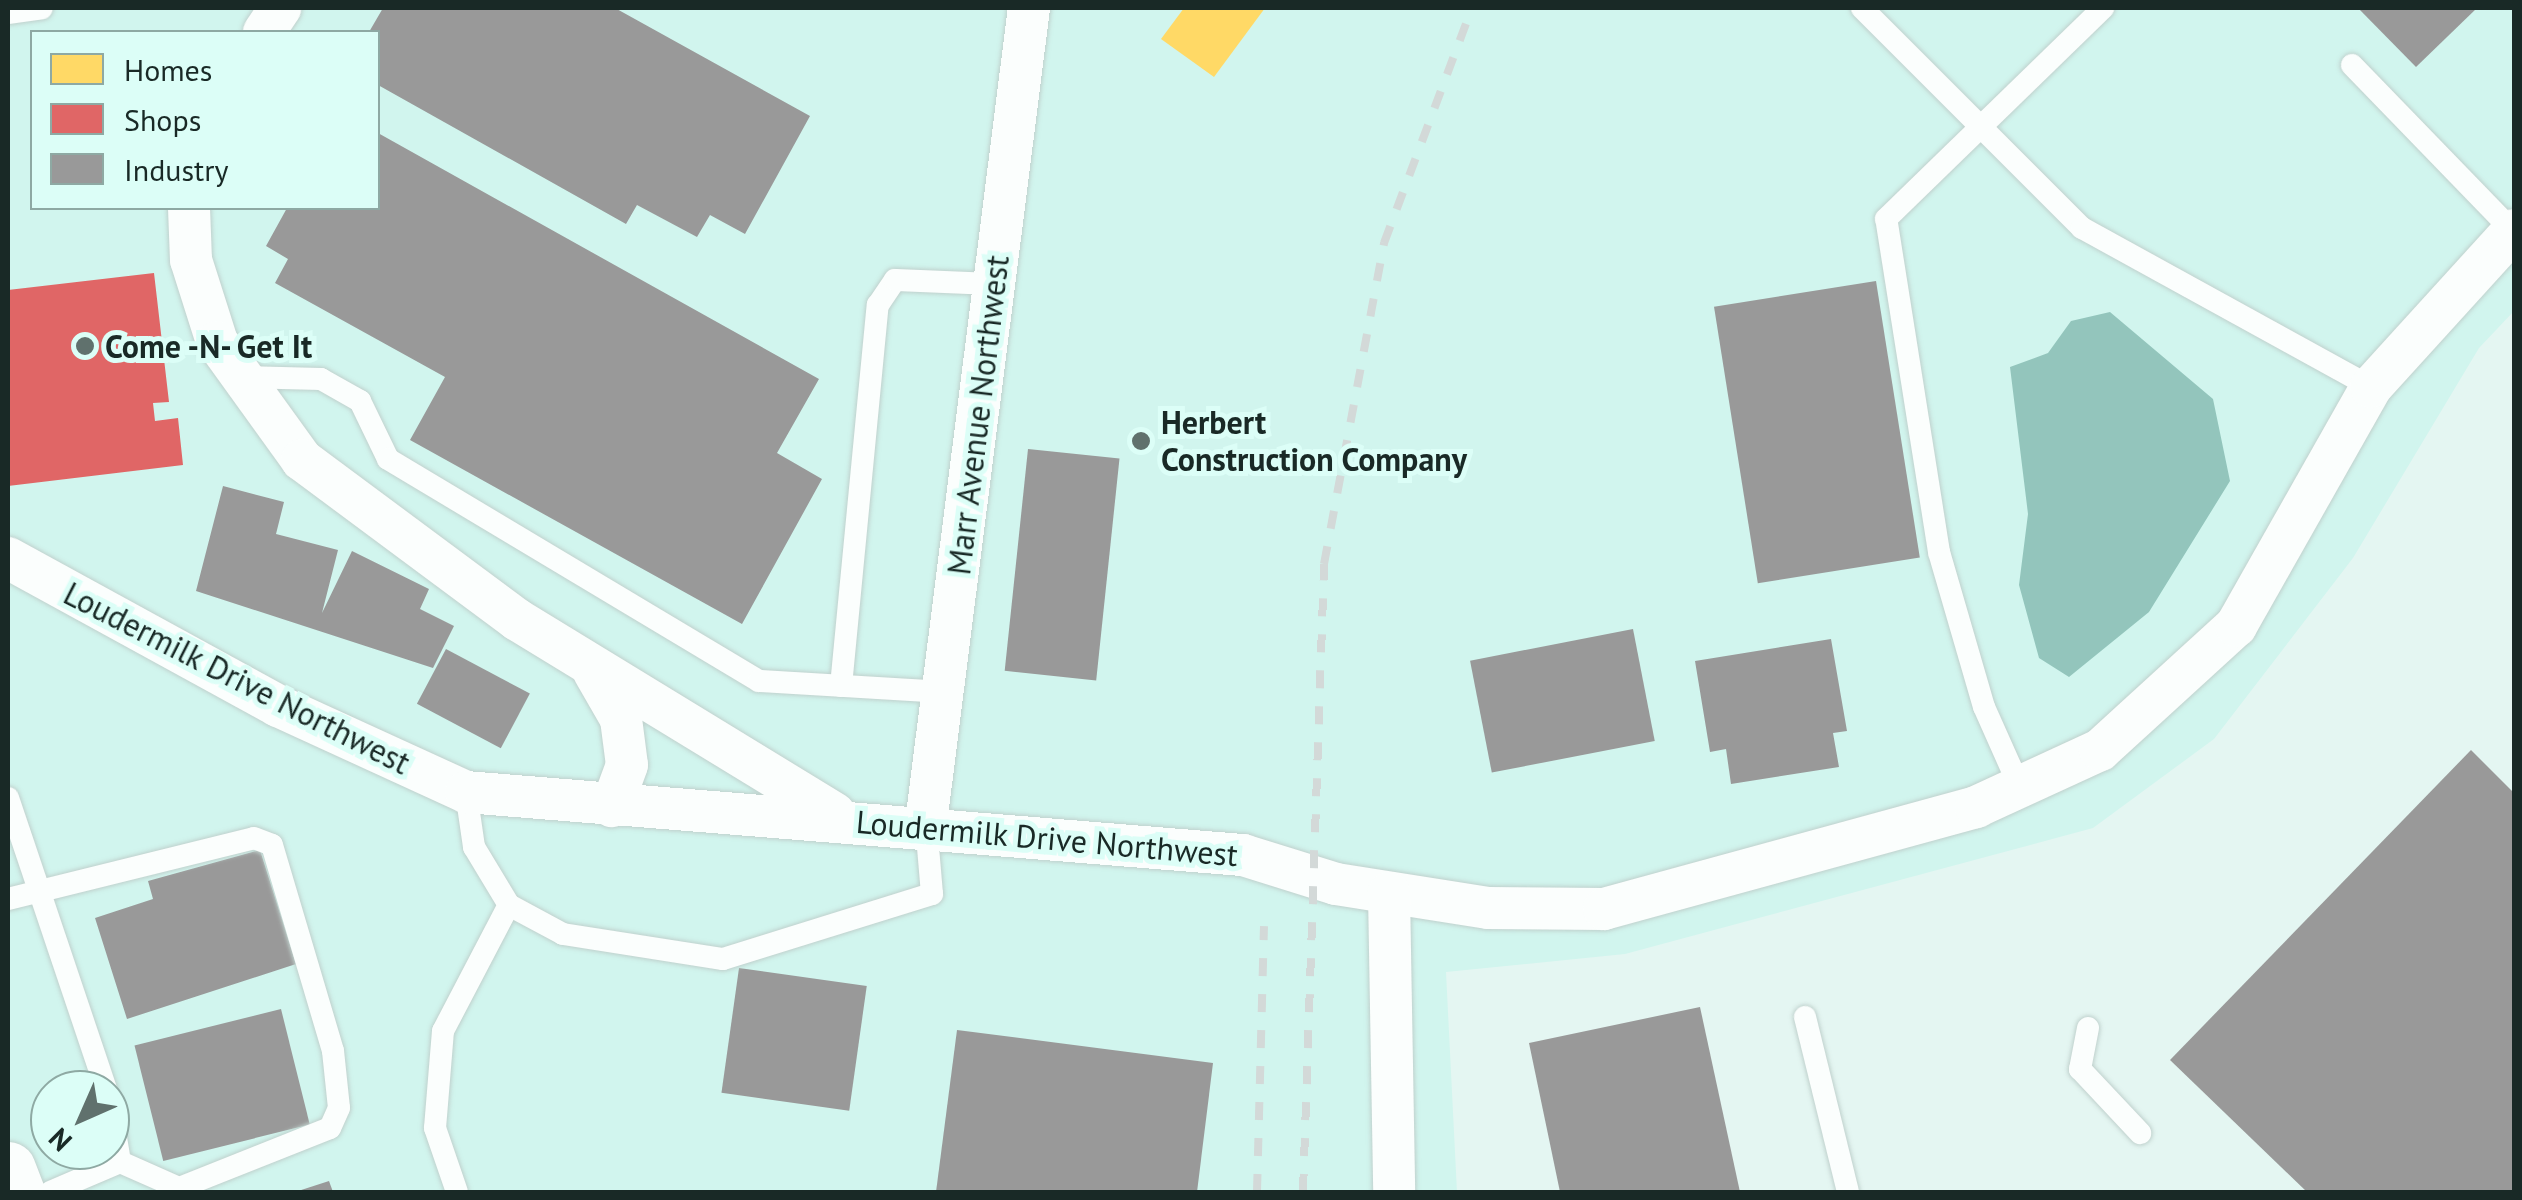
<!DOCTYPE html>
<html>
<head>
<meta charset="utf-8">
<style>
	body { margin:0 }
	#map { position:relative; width:2522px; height:1200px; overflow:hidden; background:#e4f6f2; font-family:"PT Sans",sans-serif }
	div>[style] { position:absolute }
	.built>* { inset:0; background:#d1f5ee }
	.water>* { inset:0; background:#93c5bc }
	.homes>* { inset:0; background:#ffd966 }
	.shops>* { inset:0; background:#e06666 }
	.industry>* { inset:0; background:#999; transform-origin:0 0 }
	.roads { filter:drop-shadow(0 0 2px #c0d1cd) drop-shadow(0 0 2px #c0d1cd) }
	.lane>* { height:22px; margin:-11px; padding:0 11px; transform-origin:11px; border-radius:11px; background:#fbfefd }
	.street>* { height:42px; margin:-21px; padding:0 21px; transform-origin:21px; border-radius:21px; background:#fbfefd }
	.secondary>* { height:55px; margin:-27.5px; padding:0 27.5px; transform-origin:27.5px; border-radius:27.5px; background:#fbfefd }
	.rail>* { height:8px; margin-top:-4px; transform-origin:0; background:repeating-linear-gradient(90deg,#d3d9d8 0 18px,transparent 0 36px) }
	.dots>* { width:28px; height:28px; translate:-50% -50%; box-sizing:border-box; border:5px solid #dcfef7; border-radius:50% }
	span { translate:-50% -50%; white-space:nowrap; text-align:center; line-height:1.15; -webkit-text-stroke:10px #dcfef7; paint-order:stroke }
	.poi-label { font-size:32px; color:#192926; font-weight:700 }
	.left { translate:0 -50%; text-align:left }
	.street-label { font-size:32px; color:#192926 }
	.frame { position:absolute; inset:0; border:10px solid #192926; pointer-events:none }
	.legend { position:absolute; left:30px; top:30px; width:350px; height:180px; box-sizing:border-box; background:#dcfef7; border:2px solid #8ea9a3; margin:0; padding:12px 18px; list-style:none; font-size:30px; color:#192926 }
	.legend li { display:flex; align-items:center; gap:20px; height:50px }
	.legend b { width:50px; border:2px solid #8ea9a3 }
	.north { position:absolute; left:30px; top:1070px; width:100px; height:100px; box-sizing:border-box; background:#dcfef7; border:2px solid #8ea9a3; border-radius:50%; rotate:225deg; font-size:28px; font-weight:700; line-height:40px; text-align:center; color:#192926 }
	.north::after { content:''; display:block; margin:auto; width:35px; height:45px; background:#60716d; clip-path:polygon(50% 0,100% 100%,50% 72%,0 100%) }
</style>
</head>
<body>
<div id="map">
	<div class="built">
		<div style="clip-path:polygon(evenodd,8px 8px,2514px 8px,2514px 311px,2479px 348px,2353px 558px,2214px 739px,2093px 828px,1625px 954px,1446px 972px,1457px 1192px,8px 1192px,8px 8px,32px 32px,378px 32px,378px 208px,32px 208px,32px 32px,8px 8px,50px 1090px,110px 1090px,110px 1150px,50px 1150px,50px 1090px)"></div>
	</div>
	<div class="water">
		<div style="clip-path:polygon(2110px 312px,2213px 399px,2230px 481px,2149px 612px,2069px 677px,2039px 658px,2019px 585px,2028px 514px,2010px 367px,2048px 353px,2071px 321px)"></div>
	</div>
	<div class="homes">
		<div style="clip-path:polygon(1184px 8px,1265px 8px,1214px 77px,1161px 39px)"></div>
	</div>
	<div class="shops">
		<div style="clip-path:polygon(154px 273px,169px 402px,153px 403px,155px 421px,178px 418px,183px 465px,8px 486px,8px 290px)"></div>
	</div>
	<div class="industry">
		<div style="clip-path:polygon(383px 8px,615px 8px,810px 116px,745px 234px,710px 215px,697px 237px,637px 205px,626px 224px,378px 85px,378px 32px,369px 32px)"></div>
		<div style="clip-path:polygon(2358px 8px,2477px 8px,2416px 67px)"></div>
		<div style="clip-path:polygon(378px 133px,819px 379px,777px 453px,822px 479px,742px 624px,410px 440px,445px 377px,275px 283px,288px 259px,266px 246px,287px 208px,378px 208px)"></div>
		<div style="left:1876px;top:281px;width:280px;height:164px;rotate:81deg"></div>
		<div style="left:1028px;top:449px;width:92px;height:223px;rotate:6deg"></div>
		<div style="clip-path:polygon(223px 486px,284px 502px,276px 534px,338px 550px,322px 613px,352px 551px,429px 589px,420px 609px,454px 626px,433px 668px,196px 591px)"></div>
		<div style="left:1633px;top:629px;width:114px;height:166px;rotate:79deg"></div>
		<div style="clip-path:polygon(1831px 639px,1847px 731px,1833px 733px,1839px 767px,1731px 784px,1726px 749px,1710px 752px,1695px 661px)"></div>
		<div style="left:446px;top:649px;width:95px;height:62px;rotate:28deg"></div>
		<div style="clip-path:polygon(2471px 750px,2514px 793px,2514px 1192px,2307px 1192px,2170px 1060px)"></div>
		<div style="clip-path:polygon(260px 850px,296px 964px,127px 1019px,95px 918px,153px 899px,148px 881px)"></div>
		<div style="left:739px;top:968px;width:129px;height:126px;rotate:8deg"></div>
		<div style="clip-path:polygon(1700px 1007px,1740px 1192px,1560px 1192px,1529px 1043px)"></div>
		<div style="left:281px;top:1009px;width:119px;height:151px;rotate:76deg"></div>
		<div style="clip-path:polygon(957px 1030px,1213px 1063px,1197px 1192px,936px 1192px)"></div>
		<div style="clip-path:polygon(329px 1181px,333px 1192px,295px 1192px)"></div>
	</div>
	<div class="roads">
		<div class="lane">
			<div style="left:1862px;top:8px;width:311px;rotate:45deg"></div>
			<div style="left:2082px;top:228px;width:330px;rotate:28.8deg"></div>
			<div style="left:8px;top:13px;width:34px;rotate:-8deg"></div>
			<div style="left:2352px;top:65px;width:231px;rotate:45.9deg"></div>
			<div style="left:242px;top:377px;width:79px;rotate:1.5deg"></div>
			<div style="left:321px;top:379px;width:45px;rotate:29.4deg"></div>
			<div style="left:360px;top:401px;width:64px;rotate:64.2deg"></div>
			<div style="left:388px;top:459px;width:432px;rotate:30.9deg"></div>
			<div style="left:759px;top:681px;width:183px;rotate:3.4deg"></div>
			<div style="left:841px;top:686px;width:383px;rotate:-84.5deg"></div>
			<div style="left:878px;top:305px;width:30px;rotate:-56deg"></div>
			<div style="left:895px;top:280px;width:99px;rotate:2.3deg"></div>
			<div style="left:2021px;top:790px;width:91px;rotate:-114deg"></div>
			<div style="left:1984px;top:707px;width:161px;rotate:-106.2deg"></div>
			<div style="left:1939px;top:552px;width:337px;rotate:-99deg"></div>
			<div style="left:1886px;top:219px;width:303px;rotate:-44.2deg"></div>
			<div style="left:466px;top:792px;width:56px;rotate:81.7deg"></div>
			<div style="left:474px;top:847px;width:68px;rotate:58.9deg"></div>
			<div style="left:509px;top:905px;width:61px;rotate:28.2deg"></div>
			<div style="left:563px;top:934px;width:162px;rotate:8.9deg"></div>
			<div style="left:723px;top:959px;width:219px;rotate:-17.3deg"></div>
			<div style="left:932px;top:894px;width:70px;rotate:-94.9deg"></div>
			<div style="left:8px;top:798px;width:308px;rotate:71.4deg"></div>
			<div style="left:8px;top:899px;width:253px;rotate:-13.9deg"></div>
			<div style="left:254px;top:838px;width:19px;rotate:21deg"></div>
			<div style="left:272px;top:845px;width:215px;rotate:73.5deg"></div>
			<div style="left:333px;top:1051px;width:57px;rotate:84deg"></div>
			<div style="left:339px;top:1108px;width:22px;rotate:114deg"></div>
			<div style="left:330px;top:1128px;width:162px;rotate:158.3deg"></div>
			<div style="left:179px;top:1188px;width:64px;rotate:-156.2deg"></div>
			<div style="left:1805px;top:1017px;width:180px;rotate:76.2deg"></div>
			<div style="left:2088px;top:1028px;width:42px;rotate:101deg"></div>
			<div style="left:2080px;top:1069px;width:88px;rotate:46.8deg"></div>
			<div style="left:50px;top:1192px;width:76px;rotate:-23.2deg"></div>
			<div style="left:120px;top:1162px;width:62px;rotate:-99.3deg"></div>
			<div style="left:457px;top:1192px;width:68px;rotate:-109deg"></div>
			<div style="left:435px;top:1128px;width:97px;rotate:-85.3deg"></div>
			<div style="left:443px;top:1031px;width:142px;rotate:-62.4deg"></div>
		</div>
		<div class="street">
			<div style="left:264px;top:32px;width:29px;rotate:-56deg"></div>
			<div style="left:189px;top:208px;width:52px;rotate:87.8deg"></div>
			<div style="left:191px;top:260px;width:86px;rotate:72.4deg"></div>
			<div style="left:217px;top:342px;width:145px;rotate:54.2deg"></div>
			<div style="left:302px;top:460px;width:267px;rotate:36.6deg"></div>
			<div style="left:516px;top:619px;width:373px;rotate:31.4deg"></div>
			<div style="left:8px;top:558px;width:308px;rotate:28.7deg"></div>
			<div style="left:278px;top:706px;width:207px;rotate:24.6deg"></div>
			<div style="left:466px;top:792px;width:780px;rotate:4.64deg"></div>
			<div style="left:1243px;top:855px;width:97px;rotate:17.3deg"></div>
			<div style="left:1336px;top:884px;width:154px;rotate:9deg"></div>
			<div style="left:1488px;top:908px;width:116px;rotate:0.5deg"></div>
			<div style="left:1604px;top:909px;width:386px;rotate:-15.3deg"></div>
			<div style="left:1976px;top:807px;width:136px;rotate:-24.7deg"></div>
			<div style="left:2100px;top:750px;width:184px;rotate:-42.4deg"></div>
			<div style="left:2236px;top:626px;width:274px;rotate:-60.5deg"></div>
			<div style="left:2371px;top:387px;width:212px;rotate:-47.7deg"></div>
			<div style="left:594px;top:672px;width:54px;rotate:60.1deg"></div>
			<div style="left:621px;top:719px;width:46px;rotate:82.6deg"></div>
			<div style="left:627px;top:765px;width:44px;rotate:110.1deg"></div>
			<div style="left:926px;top:823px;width:821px;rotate:-82.8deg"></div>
			<div style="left:1389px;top:893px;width:299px;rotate:89deg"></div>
		</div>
		<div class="secondary">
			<div style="left:8px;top:1169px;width:25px;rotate:69deg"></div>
		</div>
	</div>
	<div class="rail">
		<div style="left:1257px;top:1192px;width:266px;rotate:-88.5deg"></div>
		<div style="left:1303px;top:1192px;width:628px;rotate:-88.08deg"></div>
		<div style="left:1324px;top:564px;width:327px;rotate:-79.4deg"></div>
		<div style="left:1384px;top:243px;width:251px;rotate:-69.5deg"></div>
	</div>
	<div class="dots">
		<div style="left:85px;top:346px;background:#60716d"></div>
		<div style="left:1141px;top:441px;background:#60716d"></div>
	</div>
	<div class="poi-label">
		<span class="left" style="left:105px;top:346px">Come -N- Get It</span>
		<span class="left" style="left:1161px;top:441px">Herbert<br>Construction Company</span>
	</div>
	<div class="street-label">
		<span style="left:978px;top:415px;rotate:-83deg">Marr Avenue Northwest</span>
		<span style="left:237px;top:678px;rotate:27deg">Loudermilk Drive Northwest</span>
		<span style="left:1047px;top:838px;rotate:5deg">Loudermilk Drive Northwest</span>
	</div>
	<div class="frame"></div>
	<ul class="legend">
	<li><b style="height:28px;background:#ffd966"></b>Homes</li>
	<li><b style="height:28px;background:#e06666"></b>Shops</li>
	<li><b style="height:28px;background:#999"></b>Industry</li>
	</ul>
	<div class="north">N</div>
</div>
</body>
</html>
